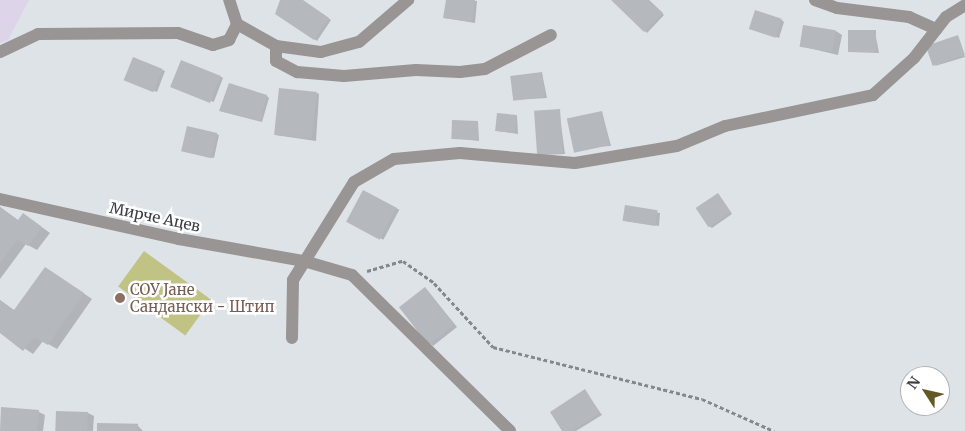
<!DOCTYPE html>
<html>
<head>
<meta charset="utf-8">
<style>
	body { margin:0 }
	#map { position:relative; width:965px; height:431px; overflow:hidden; background:#dee3e8; font-family:Merriweather,serif }
	div>[style] { position:absolute }
	.medical>* { inset:0; background:#ddd4e9 }
	.green>* { inset:0; background:#c0c383; transform-origin:0 0 }
	.shadow>* { inset:0; background:#0003; transform-origin:0 0 }
	.building>* { inset:0; background:#b5b9be; transform-origin:0 0 }
	.path>* { height:3px; margin-top:-1.5px; transform-origin:0; background:repeating-linear-gradient(90deg,#85888b 0 4px,transparent 0 6.5px) }
	.minor>* { height:12px; margin:-6px; padding:0 6px; transform-origin:6px; border-radius:6px; background:#989594 }
	.dots>* { width:14px; height:14px; translate:-50% -50%; box-sizing:border-box; border:2px solid #fff; border-radius:50% }
	span { translate:-50% -50%; white-space:nowrap; text-align:center; line-height:1.15; -webkit-text-stroke:5px #fff; paint-order:stroke }
	.street-label { font-size:15px; color:#3b3d3f }
	.education-label { font-size:15px; color:#785e54 }
	.left { translate:0 -50%; text-align:left }
	.north { position:absolute; left:900px; top:366px; width:50px; height:50px; box-sizing:border-box; background:#fff; border:1px solid #b1b1b2; border-radius:50%; rotate:305deg; font-size:14px; font-weight:700; line-height:20px; text-align:center; color:#3b3d3f }
	.north::after { content:''; display:block; margin:auto; width:18px; height:22px; background:#665825; clip-path:polygon(50% 0,100% 100%,50% 72%,0 100%) }
</style>
</head>
<body>
<div id="map">
	<div class="medical">
		<div style="clip-path:polygon(0 0,29px 0,8px 40px,0 43px)"></div>
	</div>
	<div class="green">
		<div style="left:144px;top:251px;width:83px;height:44px;rotate:36deg"></div>
	</div>
	<div class="shadow">
		<div style="clip-path:polygon(282px 0,302px 0,331px 20px,317px 41px,277px 13px)"></div>
		<div style="clip-path:polygon(447px 0,477px 1px,475px 23px,445px 18px)"></div>
		<div style="clip-path:polygon(613px 0,649px 0,664px 15px,647px 33px)"></div>
		<div style="clip-path:polygon(782px 20px,784px 22px,779px 38px,753px 29px)"></div>
		<div style="clip-path:polygon(836px 31px,842px 35px,838px 55px,800px 46px)"></div>
		<div style="clip-path:polygon(875px 32px,879px 53px,850px 52px)"></div>
		<div style="clip-path:polygon(957px 37px,965px 57px,935px 66px)"></div>
		<div style="left:182px;top:62px;width:44px;height:26px;rotate:21deg"></div>
		<div style="clip-path:polygon(163px 70px,165px 71px,157px 92px,128px 81px)"></div>
		<div style="clip-path:polygon(542px 73px,547px 98px,514px 100px)"></div>
		<div style="clip-path:polygon(317px 93px,319px 94px,316px 141px,275px 135px)"></div>
		<div style="clip-path:polygon(267px 96px,269px 98px,262px 122px,220px 111px)"></div>
		<div style="clip-path:polygon(559px 110px,565px 154px,540px 155px)"></div>
		<div style="clip-path:polygon(602px 112px,611px 146px,574px 148px)"></div>
		<div style="clip-path:polygon(517px 116px,518px 134px,497px 131px)"></div>
		<div style="clip-path:polygon(478px 122px,479px 141px,452px 138px)"></div>
		<div style="clip-path:polygon(216px 134px,219px 135px,214px 158px,183px 151px)"></div>
		<div style="left:364px;top:191px;width:40px;height:34px;rotate:28deg"></div>
		<div style="clip-path:polygon(718px 194px,732px 214px,712px 228px,709px 226px)"></div>
		<div style="clip-path:polygon(626px 206px,660px 213px,659px 226px,626px 221px)"></div>
		<div style="clip-path:polygon(0 207px,19px 221px,32px 220px,50px 233px,37px 250px,26px 244px,0 279px)"></div>
		<div style="clip-path:polygon(46px 268px,92px 299px,57px 349px,43px 341px,33px 354px,0 332px,0 300px,15px 311px)"></div>
		<div style="clip-path:polygon(427px 290px,457px 327px,433px 346px,431px 344px)"></div>
		<div style="clip-path:polygon(585px 391px,602px 415px,576px 431px,563px 431px)"></div>
		<div style="clip-path:polygon(39px 412px,45px 415px,43px 431px,0 431px)"></div>
		<div style="clip-path:polygon(88px 413px,94px 416px,93px 431px,57px 431px)"></div>
		<div style="clip-path:polygon(137px 425px,143px 431px,98px 431px)"></div>
	</div>
	<div class="building">
		<div style="clip-path:polygon(280px 0,303px 0,329px 18px,314px 40px,275px 14px)"></div>
		<div style="clip-path:polygon(446px 0,475px 0,472px 22px,443px 18px)"></div>
		<div style="clip-path:polygon(611px 0,649px 0,663px 13px,644px 32px)"></div>
		<div style="left:755px;top:10px;width:28px;height:20px;rotate:18deg"></div>
		<div style="left:803px;top:25px;width:33px;height:22px;rotate:9deg"></div>
		<div style="left:876px;top:30px;width:22px;height:28px;rotate:90deg"></div>
		<div style="left:958px;top:35px;width:21px;height:34px;rotate:71deg"></div>
		<div style="left:133px;top:57px;width:32px;height:25px;rotate:22deg"></div>
		<div style="left:181px;top:60px;width:43px;height:29px;rotate:22deg"></div>
		<div style="left:542px;top:72px;width:25px;height:32px;rotate:83deg"></div>
		<div style="clip-path:polygon(229px 83px,267px 95px,260px 121px,219px 111px)"></div>
		<div style="left:279px;top:88px;width:38px;height:47px;rotate:6deg"></div>
		<div style="left:560px;top:109px;width:44px;height:26px;rotate:86deg"></div>
		<div style="left:602px;top:111px;width:35px;height:36px;rotate:78deg"></div>
		<div style="left:497px;top:113px;width:20px;height:18px;rotate:6deg"></div>
		<div style="left:452px;top:120px;width:26px;height:19px;rotate:2deg"></div>
		<div style="left:187px;top:126px;width:31px;height:26px;rotate:13deg"></div>
		<div style="left:363px;top:190px;width:38px;height:36px;rotate:28deg"></div>
		<div style="left:718px;top:193px;width:23px;height:27px;rotate:56deg"></div>
		<div style="left:625px;top:205px;width:33px;height:16px;rotate:9deg"></div>
		<div style="clip-path:polygon(0 207px,18px 220px,23px 213px,42px 227px,28px 246px,18px 239px,0 263px)"></div>
		<div style="clip-path:polygon(45px 267px,84px 293px,48px 345px,34px 337px,23px 351px,0 333px,0 300px,14px 310px)"></div>
		<div style="left:425px;top:287px;width:48px;height:33px;rotate:52deg"></div>
		<div style="clip-path:polygon(585px 389px,600px 413px,572px 431px,562px 431px,550px 412px)"></div>
		<div style="clip-path:polygon(1px 407px,39px 410px,37px 431px,0 431px)"></div>
		<div style="left:56px;top:411px;width:32px;height:20px;rotate:2deg"></div>
		<div style="left:97px;top:423px;width:41px;height:8px;rotate:1deg"></div>
	</div>
	<div class="path">
		<div style="left:367px;top:271px;width:37px;rotate:-16deg"></div>
		<div style="left:403px;top:261px;width:38px;rotate:35deg"></div>
		<div style="left:434px;top:283px;width:87px;rotate:47.3deg"></div>
		<div style="left:493px;top:347px;width:215px;rotate:14deg"></div>
		<div style="left:702px;top:399px;width:79px;rotate:24deg"></div>
	</div>
	<div class="minor">
		<div style="left:815px;top:0;width:23px;rotate:20deg"></div>
		<div style="left:837px;top:8px;width:73px;rotate:7.1deg"></div>
		<div style="left:909px;top:17px;width:30px;rotate:24deg"></div>
		<div style="left:237px;top:24px;width:45px;rotate:29.4deg"></div>
		<div style="left:276px;top:46px;width:45px;rotate:7.6deg"></div>
		<div style="left:321px;top:52px;width:39px;rotate:-15deg"></div>
		<div style="left:359px;top:42px;width:65px;rotate:-40.6deg"></div>
		<div style="left:276px;top:46px;width:15px;rotate:90deg"></div>
		<div style="left:276px;top:61px;width:24px;rotate:28deg"></div>
		<div style="left:297px;top:72px;width:47px;rotate:4.9deg"></div>
		<div style="left:344px;top:76px;width:72px;rotate:-4.8deg"></div>
		<div style="left:416px;top:70px;width:44px;rotate:2.6deg"></div>
		<div style="left:460px;top:72px;width:25px;rotate:-7deg"></div>
		<div style="left:485px;top:69px;width:74px;rotate:-27.3deg"></div>
		<div style="left:0;top:52px;width:42px;rotate:-25.3deg"></div>
		<div style="left:38px;top:34px;width:140px;rotate:-0.4deg"></div>
		<div style="left:178px;top:33px;width:37px;rotate:19deg"></div>
		<div style="left:213px;top:45px;width:17px;rotate:-17deg"></div>
		<div style="left:229px;top:40px;width:18px;rotate:-63deg"></div>
		<div style="left:237px;top:24px;width:25px;rotate:-108deg"></div>
		<div style="left:0;top:199px;width:183px;rotate:12.6deg"></div>
		<div style="left:179px;top:239px;width:127px;rotate:10deg"></div>
		<div style="left:304px;top:261px;width:50px;rotate:16.3deg"></div>
		<div style="left:352px;top:275px;width:222px;rotate:44.6deg"></div>
		<div style="left:292px;top:338px;width:58px;rotate:-89deg"></div>
		<div style="left:293px;top:280px;width:115px;rotate:-58.1deg"></div>
		<div style="left:354px;top:182px;width:46px;rotate:-29.9deg"></div>
		<div style="left:394px;top:159px;width:66px;rotate:-5.2deg"></div>
		<div style="left:460px;top:153px;width:115px;rotate:5deg"></div>
		<div style="left:575px;top:163px;width:103px;rotate:-9.5deg"></div>
		<div style="left:677px;top:146px;width:52px;rotate:-22.6deg"></div>
		<div style="left:725px;top:126px;width:151px;rotate:-11.8deg"></div>
		<div style="left:873px;top:95px;width:55px;rotate:-42.1deg"></div>
		<div style="left:914px;top:58px;width:52px;rotate:-52deg"></div>
		<div style="left:946px;top:17px;width:22px;rotate:-32deg"></div>
	</div>
	<div class="dots">
		<div style="left:120px;top:298px;background:#8d6e63"></div>
	</div>
	<div class="street-label">
		<span style="left:155px;top:217px;rotate:12deg">Мирче Ацев</span>
	</div>
	<div class="education-label">
		<span class="left" style="left:130px;top:298px">СОУ Јане<br>Сандански - Штип</span>
	</div>
	<div class="north">N</div>
</div>
</body>
</html>
